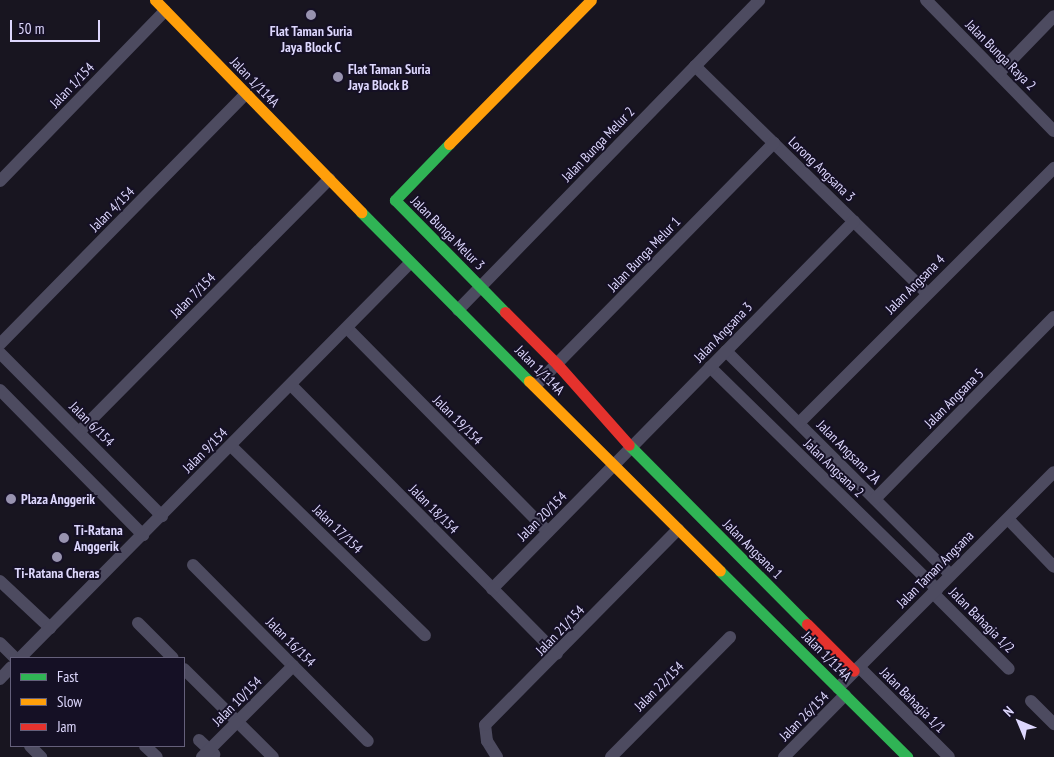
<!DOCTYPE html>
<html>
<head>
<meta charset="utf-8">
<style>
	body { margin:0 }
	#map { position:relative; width:1054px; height:757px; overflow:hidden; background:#181520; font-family:"PT Sans Narrow",sans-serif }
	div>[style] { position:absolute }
	.street>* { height:12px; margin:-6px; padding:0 6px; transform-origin:6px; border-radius:6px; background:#4d4b60 }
	.fast>* { height:11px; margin:-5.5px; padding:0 5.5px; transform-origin:5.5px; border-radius:5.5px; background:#30b455 }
	.slow>* { height:11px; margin:-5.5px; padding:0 5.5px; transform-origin:5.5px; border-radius:5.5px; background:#ff9f0a }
	.jam>* { height:11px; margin:-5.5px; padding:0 5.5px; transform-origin:5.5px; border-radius:5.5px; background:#e5322d }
	.dots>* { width:14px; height:14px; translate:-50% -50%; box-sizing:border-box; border:2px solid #151025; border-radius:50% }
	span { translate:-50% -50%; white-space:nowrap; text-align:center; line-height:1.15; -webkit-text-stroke:4px #151025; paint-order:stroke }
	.poi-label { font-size:14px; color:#ddd7fd; font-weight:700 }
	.left { translate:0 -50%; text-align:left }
	.street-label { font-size:14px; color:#ddd7fd }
	.legend { position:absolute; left:10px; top:657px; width:175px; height:90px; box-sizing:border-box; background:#151025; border:1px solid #65607b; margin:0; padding:6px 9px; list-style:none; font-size:15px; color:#ddd7fd }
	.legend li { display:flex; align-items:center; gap:10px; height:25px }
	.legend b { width:25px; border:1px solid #65607b }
	.north { position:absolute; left:994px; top:697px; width:50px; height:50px; -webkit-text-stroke:4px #151025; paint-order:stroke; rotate:315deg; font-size:14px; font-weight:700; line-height:20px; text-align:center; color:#ddd7fd }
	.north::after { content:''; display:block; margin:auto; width:18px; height:22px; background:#ddd7fd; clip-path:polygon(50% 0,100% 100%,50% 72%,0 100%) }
	.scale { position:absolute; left:10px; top:20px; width:90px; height:22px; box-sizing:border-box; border:2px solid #ddd7fd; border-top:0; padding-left:6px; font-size:15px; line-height:18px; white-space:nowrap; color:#ddd7fd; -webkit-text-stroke:4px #151025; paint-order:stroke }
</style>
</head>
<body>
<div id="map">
	<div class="street">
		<div style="left:926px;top:0;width:183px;rotate:45.7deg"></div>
		<div style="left:695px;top:66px;width:325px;rotate:44.4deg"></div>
		<div style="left:999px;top:73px;width:79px;rotate:-46deg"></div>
		<div style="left:0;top:181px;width:237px;rotate:-45.9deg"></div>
		<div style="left:458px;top:310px;width:432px;rotate:-45.8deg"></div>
		<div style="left:347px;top:328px;width:286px;rotate:45.4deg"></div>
		<div style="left:0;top:344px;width:351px;rotate:-45.5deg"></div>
		<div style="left:726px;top:351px;width:317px;rotate:44.9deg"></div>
		<div style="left:0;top:353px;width:230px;rotate:45.2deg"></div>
		<div style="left:710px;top:367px;width:318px;rotate:44.4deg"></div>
		<div style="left:291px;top:385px;width:378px;rotate:45.3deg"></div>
		<div style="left:535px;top:386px;width:341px;rotate:-45.5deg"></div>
		<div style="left:0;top:390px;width:204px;rotate:45.4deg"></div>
		<div style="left:799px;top:423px;width:361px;rotate:-45deg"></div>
		<div style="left:79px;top:432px;width:356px;rotate:-45.3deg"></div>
		<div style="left:231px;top:446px;width:271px;rotate:44.3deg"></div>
		<div style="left:875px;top:499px;width:255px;rotate:-45.5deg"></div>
		<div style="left:1008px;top:519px;width:66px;rotate:46.2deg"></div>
		<div style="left:193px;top:565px;width:248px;rotate:45.2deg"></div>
		<div style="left:0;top:581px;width:69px;rotate:43.2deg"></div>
		<div style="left:492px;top:589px;width:516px;rotate:-45.47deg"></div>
		<div style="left:933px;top:593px;width:107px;rotate:45deg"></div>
		<div style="left:138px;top:623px;width:49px;rotate:45deg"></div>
		<div style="left:0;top:643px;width:21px;rotate:45deg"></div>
		<div style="left:20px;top:658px;width:555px;rotate:-45.36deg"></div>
		<div style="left:859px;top:667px;width:127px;rotate:45deg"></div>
		<div style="left:184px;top:669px;width:125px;rotate:44.7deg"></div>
		<div style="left:0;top:679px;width:16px;rotate:-47deg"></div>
		<div style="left:838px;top:688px;width:305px;rotate:-45deg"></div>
		<div style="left:1031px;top:701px;width:33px;rotate:45deg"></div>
		<div style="left:199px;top:740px;width:21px;rotate:43deg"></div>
		<div style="left:30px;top:746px;width:16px;rotate:45deg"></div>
		<div style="left:145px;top:746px;width:16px;rotate:43deg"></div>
		<div style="left:202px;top:757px;width:129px;rotate:-45deg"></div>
		<div style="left:497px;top:757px;width:19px;rotate:-122deg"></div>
		<div style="left:487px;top:741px;width:16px;rotate:-97deg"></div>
		<div style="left:485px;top:725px;width:275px;rotate:-45.4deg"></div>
		<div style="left:611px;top:757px;width:169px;rotate:-45.2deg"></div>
		<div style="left:784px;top:757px;width:87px;rotate:-45.5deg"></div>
	</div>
	<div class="fast">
		<div style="left:449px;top:144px;width:78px;rotate:134deg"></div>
		<div style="left:395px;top:200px;width:157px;rotate:45.5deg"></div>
		<div style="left:361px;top:212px;width:238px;rotate:45.2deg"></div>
		<div style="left:629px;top:445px;width:252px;rotate:45.2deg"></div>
		<div style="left:720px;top:571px;width:264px;rotate:44.8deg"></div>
	</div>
	<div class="slow">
		<div style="left:155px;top:0;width:296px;rotate:45.8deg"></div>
		<div style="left:449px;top:144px;width:202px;rotate:-45.4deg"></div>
		<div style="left:529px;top:381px;width:269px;rotate:44.8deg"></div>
	</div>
	<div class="jam">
		<div style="left:505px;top:312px;width:74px;rotate:45deg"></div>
		<div style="left:557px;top:364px;width:108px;rotate:48.4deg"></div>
		<div style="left:807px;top:624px;width:66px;rotate:45deg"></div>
	</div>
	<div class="dots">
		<div style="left:311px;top:15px;background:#9893b0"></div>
		<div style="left:338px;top:77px;background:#9893b0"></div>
		<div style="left:11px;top:499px;background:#9893b0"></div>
		<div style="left:64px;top:538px;background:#9893b0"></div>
		<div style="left:57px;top:557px;background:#9893b0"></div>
	</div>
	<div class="poi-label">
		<span style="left:311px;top:39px">Flat Taman Suria<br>Jaya Block C</span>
		<span class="left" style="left:348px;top:77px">Flat Taman Suria<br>Jaya Block B</span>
		<span class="left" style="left:21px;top:499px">Plaza Anggerik</span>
		<span class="left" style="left:74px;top:538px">Ti-Ratana<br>Anggerik</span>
		<span style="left:57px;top:573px">Ti-Ratana Cheras</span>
	</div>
	<div class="street-label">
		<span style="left:1001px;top:55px;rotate:45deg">Jalan Bunga Raya 2</span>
		<span style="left:255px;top:82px;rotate:46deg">Jalan 1/114A</span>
		<span style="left:72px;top:85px;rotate:-46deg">Jalan 1/154</span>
		<span style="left:598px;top:144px;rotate:-46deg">Jalan Bunga Melur 2</span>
		<span style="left:822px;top:169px;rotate:44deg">Lorong Angsana 3</span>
		<span style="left:112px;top:209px;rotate:-45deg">Jalan 4/154</span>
		<span style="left:448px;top:233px;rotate:45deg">Jalan Bunga Melur 3</span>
		<span style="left:644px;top:254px;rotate:-46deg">Jalan Bunga Melur 1</span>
		<span style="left:915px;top:284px;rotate:-45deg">Jalan Angsana 4</span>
		<span style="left:193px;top:295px;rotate:-45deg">Jalan 7/154</span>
		<span style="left:723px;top:332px;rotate:-46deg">Jalan Angsana 3</span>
		<span style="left:540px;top:370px;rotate:45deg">Jalan 1/114A</span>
		<span style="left:954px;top:398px;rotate:-45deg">Jalan Angsana 5</span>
		<span style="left:458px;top:420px;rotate:45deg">Jalan 19/154</span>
		<span style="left:92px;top:424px;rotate:45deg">Jalan 6/154</span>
		<span style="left:205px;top:450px;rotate:-45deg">Jalan 9/154</span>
		<span style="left:849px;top:452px;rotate:45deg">Jalan Angsana 2A</span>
		<span style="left:834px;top:468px;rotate:44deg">Jalan Angsana 2</span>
		<span style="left:434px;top:509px;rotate:45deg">Jalan 18/154</span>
		<span style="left:542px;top:516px;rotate:-45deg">Jalan 20/154</span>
		<span style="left:338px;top:529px;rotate:44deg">Jalan 17/154</span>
		<span style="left:753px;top:549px;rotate:45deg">Jalan Angsana 1</span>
		<span style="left:935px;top:569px;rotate:-45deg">Jalan Taman Angsana</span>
		<span style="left:982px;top:620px;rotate:45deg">Jalan Bahagia 1/2</span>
		<span style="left:560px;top:630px;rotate:-46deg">Jalan 21/154</span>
		<span style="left:291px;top:642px;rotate:45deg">Jalan 16/154</span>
		<span style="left:827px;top:656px;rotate:45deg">Jalan 1/114A</span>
		<span style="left:659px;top:686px;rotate:-45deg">Jalan 22/154</span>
		<span style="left:913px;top:700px;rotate:45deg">Jalan Bahagia 1/1</span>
		<span style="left:237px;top:701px;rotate:-45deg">Jalan 10/154</span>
		<span style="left:804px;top:716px;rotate:-45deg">Jalan 26/154</span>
	</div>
	<ul class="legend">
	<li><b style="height:6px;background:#30b455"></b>Fast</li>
	<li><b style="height:6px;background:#ff9f0a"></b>Slow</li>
	<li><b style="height:6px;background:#e5322d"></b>Jam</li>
	</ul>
	<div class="north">N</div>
	<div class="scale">50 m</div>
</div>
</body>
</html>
